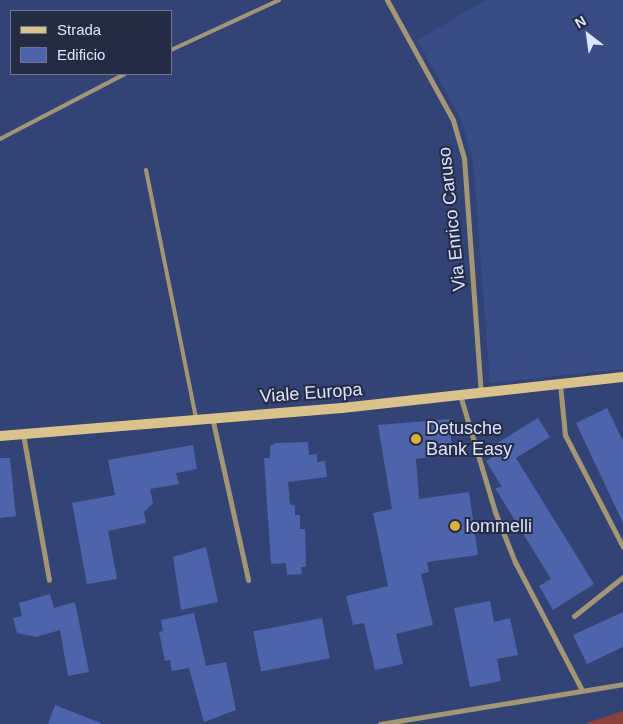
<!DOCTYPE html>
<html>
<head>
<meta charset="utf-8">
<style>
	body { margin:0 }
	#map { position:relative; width:623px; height:724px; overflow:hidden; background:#324476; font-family:Helvetica,sans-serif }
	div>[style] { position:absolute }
	.built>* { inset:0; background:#384c85 }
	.green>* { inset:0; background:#8b413a }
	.building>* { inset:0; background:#4b64ac; transform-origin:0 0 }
	.service>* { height:4px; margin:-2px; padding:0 2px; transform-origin:2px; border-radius:2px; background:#a59672 }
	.minor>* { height:5px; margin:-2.5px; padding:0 2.5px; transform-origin:2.5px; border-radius:2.5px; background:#a59672 }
	.secondary>* { height:10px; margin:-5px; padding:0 5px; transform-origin:5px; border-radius:5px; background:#dac288 }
	.dots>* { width:14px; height:14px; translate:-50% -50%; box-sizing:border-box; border:2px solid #242c43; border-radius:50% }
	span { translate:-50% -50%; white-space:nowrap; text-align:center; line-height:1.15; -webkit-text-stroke:4px #242c43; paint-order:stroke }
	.street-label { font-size:18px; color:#dce6ff }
	.poi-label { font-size:18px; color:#dce6ff }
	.left { translate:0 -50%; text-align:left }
	.legend { position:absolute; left:10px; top:10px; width:162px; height:65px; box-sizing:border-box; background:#242c43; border:1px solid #6e768e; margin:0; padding:6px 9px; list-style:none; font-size:15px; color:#dce6ff }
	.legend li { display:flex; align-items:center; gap:10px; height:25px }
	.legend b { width:25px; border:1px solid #6e768e }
	.north { position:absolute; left:563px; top:10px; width:50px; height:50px; -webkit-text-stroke:4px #242c43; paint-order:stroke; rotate:330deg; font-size:14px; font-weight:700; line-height:20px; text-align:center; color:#dce6ff }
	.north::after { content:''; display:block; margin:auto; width:18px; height:22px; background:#dce6ff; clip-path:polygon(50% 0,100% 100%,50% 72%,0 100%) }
</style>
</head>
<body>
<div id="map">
	<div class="built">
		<div style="clip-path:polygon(486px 0,623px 0,623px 369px,490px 383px,473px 159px,459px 115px,417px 40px)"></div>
	</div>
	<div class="green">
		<div style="clip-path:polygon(623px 711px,623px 724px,584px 724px)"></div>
	</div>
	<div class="building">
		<div style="clip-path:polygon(607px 408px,623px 441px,623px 523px,576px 423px)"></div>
		<div style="clip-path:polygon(538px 418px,550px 437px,516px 458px,594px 584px,553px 610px,539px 586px,551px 579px,495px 488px,502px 487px,486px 461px,494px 456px,489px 448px)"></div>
		<div style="clip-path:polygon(450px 419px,452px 454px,416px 459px,419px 499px,469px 492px,478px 555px,427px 562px,429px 572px,421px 574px,433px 625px,396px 634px,403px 664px,375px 670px,364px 623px,353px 625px,346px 596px,388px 586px,373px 513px,392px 509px,378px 425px)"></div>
		<div style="clip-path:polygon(308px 442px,309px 455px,317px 454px,317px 462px,325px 461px,327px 477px,288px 482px,290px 504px,295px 506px,295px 515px,300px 515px,300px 529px,305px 529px,306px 567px,301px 567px,302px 574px,287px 575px,286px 563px,271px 564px,264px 458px,270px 458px,270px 446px,276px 443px)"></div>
		<div style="clip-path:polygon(193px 445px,197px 469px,176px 473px,179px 484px,150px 489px,153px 503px,144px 512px,146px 523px,108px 531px,117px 579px,87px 584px,72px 503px,115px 495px,108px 460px)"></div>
		<div style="clip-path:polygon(0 458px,10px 458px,16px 516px,0 518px)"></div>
		<div style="clip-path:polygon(206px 547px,218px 602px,181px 610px,173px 557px)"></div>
		<div style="clip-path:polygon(50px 594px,54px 608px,75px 602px,89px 672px,68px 676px,60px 630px,36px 637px,17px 633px,13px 618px,22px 616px,19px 603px)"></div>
		<div style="clip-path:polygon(490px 601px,494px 622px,510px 618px,518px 655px,497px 659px,501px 681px,470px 687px,454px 608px)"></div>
		<div style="clip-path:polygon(623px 612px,623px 647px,587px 664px,573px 635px)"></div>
		<div style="clip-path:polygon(194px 613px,206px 666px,226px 662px,236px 710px,204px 722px,189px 668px,172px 671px,170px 660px,165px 661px,159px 632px,163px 631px,161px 620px)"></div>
		<div style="left:322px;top:618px;width:41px;height:70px;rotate:79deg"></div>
		<div style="clip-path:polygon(55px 705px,101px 723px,101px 724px,48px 724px)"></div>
	</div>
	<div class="service">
		<div style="left:171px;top:50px;width:119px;rotate:-24.8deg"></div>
		<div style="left:0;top:139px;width:141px;rotate:-27.5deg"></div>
		<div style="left:146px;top:170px;width:253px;rotate:78.6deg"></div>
	</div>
	<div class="minor">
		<div style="left:387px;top:0;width:137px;rotate:61.2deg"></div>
		<div style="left:453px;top:120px;width:40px;rotate:74deg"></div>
		<div style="left:464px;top:158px;width:236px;rotate:85.9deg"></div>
		<div style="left:560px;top:384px;width:51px;rotate:84.4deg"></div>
		<div style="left:565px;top:435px;width:126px;rotate:62.6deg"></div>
		<div style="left:460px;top:395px;width:122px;rotate:73.3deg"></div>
		<div style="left:495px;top:512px;width:54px;rotate:68.2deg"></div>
		<div style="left:515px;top:562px;width:144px;rotate:62.4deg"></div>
		<div style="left:212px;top:417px;width:167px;rotate:77.5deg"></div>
		<div style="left:23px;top:434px;width:148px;rotate:79.9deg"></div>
		<div style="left:574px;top:616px;width:63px;rotate:-38.5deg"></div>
		<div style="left:380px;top:724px;width:246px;rotate:-9.3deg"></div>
	</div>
	<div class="secondary">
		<div style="left:0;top:436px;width:343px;rotate:-4.7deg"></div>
		<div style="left:342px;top:408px;width:283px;rotate:-6.3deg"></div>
	</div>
	<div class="dots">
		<div style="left:416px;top:439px;background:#deb133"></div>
		<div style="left:455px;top:526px;background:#deb133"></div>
	</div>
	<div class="street-label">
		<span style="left:452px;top:219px;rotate:-96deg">Via Enrico Caruso</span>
		<span style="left:311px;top:393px;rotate:-4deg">Viale Europa</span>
	</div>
	<div class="poi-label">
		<span class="left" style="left:426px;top:439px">Detusche<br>Bank Easy</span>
		<span class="left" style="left:465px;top:526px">Iommelli</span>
	</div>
	<ul class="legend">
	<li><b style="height:6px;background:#dac288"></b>Strada</li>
	<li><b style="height:14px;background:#4b64ac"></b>Edificio</li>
	</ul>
	<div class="north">N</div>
</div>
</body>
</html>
